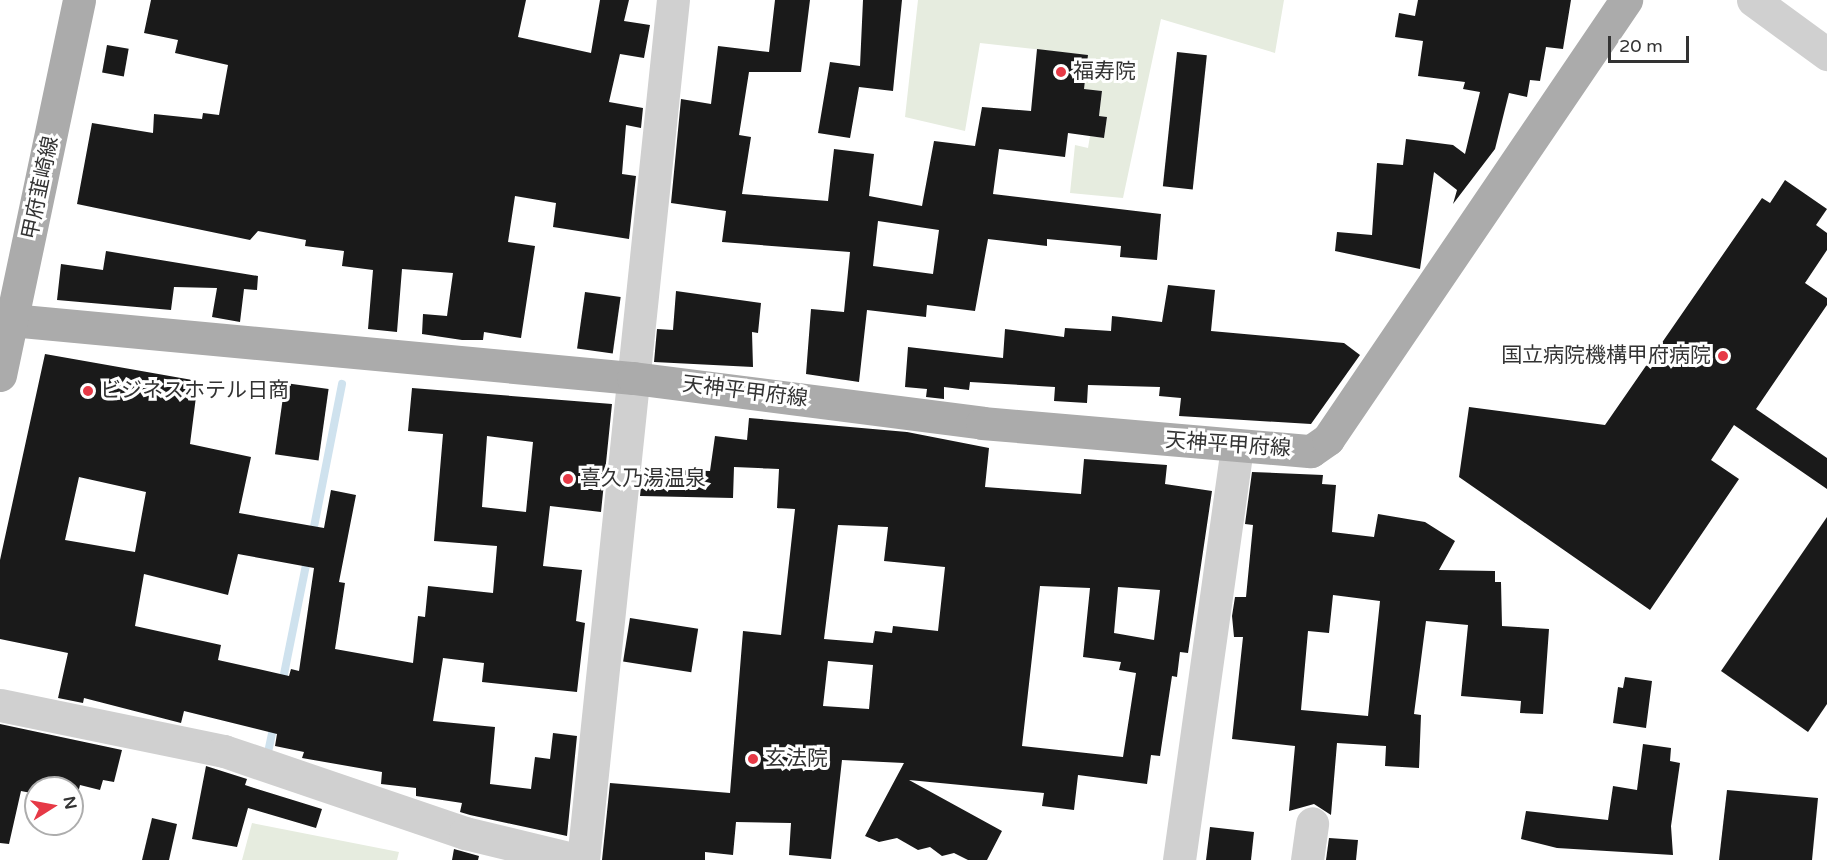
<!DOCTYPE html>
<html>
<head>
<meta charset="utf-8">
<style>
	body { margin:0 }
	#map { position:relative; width:1827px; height:860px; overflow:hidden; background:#fff; font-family:"Varela Round","Noto Sans JP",sans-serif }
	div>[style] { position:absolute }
	.green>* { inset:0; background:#e6ecdf }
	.stream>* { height:8px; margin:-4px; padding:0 4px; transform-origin:4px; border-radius:4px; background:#cfe2ee }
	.building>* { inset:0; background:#1a1a1a; transform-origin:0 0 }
	.minor>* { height:33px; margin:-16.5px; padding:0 16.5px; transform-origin:16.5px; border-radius:16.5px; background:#d0d0d0 }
	.major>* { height:33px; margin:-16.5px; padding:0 16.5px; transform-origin:16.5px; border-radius:16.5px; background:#ababab }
	.dots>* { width:16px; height:16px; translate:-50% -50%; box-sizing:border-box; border:3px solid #fff; border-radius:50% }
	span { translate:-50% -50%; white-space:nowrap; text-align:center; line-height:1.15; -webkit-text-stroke:6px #fff; paint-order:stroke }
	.poi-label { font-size:21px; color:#333 }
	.left { translate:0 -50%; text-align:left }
	.right { translate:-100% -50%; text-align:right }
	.street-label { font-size:21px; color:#333 }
	.north { position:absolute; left:24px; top:776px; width:60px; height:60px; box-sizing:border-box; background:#fff; border:2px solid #adadad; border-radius:50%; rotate:79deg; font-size:16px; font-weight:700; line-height:24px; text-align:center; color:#333 }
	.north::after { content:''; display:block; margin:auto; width:21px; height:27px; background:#e63946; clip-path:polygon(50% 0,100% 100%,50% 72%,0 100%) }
	.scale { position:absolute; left:1608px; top:36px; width:81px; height:27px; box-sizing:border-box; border:3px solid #333; border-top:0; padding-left:8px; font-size:18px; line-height:21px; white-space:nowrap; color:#333; -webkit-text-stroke:4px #fff; paint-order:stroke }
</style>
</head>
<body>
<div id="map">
	<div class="green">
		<div style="clip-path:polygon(918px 0,1284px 0,1275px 53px,1161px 19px,1123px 198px,1070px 193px,1075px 145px,1088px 148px,1090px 136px,1104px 138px,1107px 117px,1099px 116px,1102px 91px,1084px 89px,1088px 55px,980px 43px,965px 131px,905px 117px)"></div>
		<div style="clip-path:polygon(252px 823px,399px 852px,397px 860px,242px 860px)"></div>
	</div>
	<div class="stream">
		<div style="left:312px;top:537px;width:156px;rotate:-78.9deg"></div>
		<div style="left:282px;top:684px;width:132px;rotate:-78.6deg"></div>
		<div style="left:267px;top:757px;width:35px;rotate:-78deg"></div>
	</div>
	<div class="building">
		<div style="clip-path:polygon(151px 0,526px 0,518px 37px,591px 53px,600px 0,629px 0,624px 21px,650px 25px,644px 58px,620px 54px,609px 102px,643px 108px,641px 128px,626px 125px,622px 174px,636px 176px,629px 239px,553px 227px,556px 203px,515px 196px,508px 242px,535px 246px,521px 338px,484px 332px,483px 340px,462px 340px,422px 334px,423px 314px,447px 316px,453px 273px,402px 269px,397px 332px,368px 329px,373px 270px,342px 266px,344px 251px,305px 246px,306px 240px,258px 231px,250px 240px,77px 204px,92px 123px,153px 133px,154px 114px,202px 119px,203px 113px,219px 115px,228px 65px,175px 53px,178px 40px,144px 33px)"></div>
		<div style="clip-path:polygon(evenodd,775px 0,810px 0,801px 72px,749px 72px,739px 135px,751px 137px,742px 194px,828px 201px,834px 149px,874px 154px,869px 196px,922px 206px,934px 141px,975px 146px,982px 107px,1031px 111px,1037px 49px,1088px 55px,1084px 89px,1102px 91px,1099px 116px,1107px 117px,1104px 138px,1068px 133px,1065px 157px,999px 149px,993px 194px,1161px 214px,1157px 260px,1120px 257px,1121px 246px,1047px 239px,1047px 246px,988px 239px,975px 311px,927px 305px,926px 317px,867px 310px,859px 382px,806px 374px,811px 309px,844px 312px,850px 252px,722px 242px,726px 211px,671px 203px,681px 99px,711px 104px,718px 46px,769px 52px,775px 0,878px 221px,939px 230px,933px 274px,873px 266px,878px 221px)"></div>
		<div style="clip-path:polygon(863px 0,902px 0,893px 91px,859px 87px,850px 138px,818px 133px,830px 62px,860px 66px)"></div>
		<div style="clip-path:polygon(1418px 0,1571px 0,1563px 49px,1546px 47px,1540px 81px,1530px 80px,1527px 97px,1509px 93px,1495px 149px,1453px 204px,1457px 190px,1434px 172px,1420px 269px,1335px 251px,1337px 232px,1372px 235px,1377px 163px,1403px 165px,1406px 139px,1453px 145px,1465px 154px,1480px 92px,1463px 89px,1465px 82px,1418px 76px,1423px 41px,1395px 37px,1399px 13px,1415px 16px)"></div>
		<div style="left:107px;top:45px;width:22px;height:28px;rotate:10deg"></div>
		<div style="left:1177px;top:52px;width:30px;height:135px;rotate:6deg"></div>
		<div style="clip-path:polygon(1785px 180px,1827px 209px,1816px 225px,1827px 233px,1827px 250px,1805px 283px,1827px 298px,1827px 305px,1756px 409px,1827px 458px,1827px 489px,1734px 425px,1711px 460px,1739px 479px,1650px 610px,1459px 477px,1469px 407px,1605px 425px,1762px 198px,1770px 203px)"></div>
		<div style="clip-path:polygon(106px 251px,258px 276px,257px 290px,244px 289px,240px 322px,212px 317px,217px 288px,174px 287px,171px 310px,57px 300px,61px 264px,103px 270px)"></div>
		<div style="clip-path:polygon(1168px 285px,1215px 290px,1211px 331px,1344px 343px,1360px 355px,1311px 424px,1179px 416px,1181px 398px,1159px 396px,1160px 387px,1088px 385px,1087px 403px,1054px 401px,1055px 387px,970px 382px,969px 390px,944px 387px,944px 399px,926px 397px,927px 389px,905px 387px,908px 347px,1003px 358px,1005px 329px,1064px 337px,1065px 328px,1111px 331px,1112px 316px,1162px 322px)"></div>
		<div style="clip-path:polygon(676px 291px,761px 303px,758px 333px,752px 332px,753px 367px,654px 362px,657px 329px,673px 330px)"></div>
		<div style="left:585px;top:292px;width:36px;height:57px;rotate:8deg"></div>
		<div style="clip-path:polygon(evenodd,45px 354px,198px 381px,190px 444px,251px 457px,239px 513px,324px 528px,331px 490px,356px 495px,339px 582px,345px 583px,335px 649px,413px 663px,418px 616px,425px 617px,428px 586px,493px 593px,497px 546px,434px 541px,443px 434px,408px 431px,412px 388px,612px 404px,601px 512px,550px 506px,543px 566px,582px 570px,576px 621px,585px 623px,577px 692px,482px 682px,484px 663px,443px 658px,433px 721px,495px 727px,490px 784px,531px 789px,535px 757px,550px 759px,553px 733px,577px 736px,567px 836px,470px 815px,460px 812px,462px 803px,416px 796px,416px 788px,381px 784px,382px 772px,302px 758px,304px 752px,275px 746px,277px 734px,184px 711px,181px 723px,84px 698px,83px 703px,58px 698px,68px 653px,0 639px,0 560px,45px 354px,487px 436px,533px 442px,526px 512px,482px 507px,487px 436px,45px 354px,79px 477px,146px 492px,135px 552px,65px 540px,79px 477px,45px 354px,238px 554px,314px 568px,299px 671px,291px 669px,289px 676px,218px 660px,221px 645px,135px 626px,144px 574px,228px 595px,238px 554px)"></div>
		<div style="left:285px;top:383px;width:44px;height:72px;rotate:8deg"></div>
		<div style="clip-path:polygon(evenodd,749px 418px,907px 432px,989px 448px,985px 487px,1081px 494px,1084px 459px,1167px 465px,1165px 484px,1212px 491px,1188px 653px,1180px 652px,1177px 677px,1172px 676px,1160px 756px,1151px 755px,1147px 784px,1078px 775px,1074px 810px,1042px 806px,1044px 793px,909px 780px,1002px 831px,987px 860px,968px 860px,954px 853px,942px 856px,930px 847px,918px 850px,897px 838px,879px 842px,865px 836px,904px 763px,842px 760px,831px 859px,789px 855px,791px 823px,736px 822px,733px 855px,705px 852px,705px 860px,602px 860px,610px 783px,730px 793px,743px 631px,781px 635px,795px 509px,777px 508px,779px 469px,734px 467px,733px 498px,640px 496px,643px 469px,710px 471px,715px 436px,747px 440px,749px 418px,838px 525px,888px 527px,884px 561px,945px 567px,938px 631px,893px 626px,892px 633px,875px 631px,873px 643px,824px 639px,838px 525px,749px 418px,1040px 586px,1090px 588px,1083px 657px,1121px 662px,1119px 670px,1136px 673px,1123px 757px,1022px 746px,1040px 586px,749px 418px,1118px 587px,1160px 590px,1154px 640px,1114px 633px,1118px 587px,749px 418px,828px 661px,873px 665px,869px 709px,823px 706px,828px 661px)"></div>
		<div style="clip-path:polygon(evenodd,1252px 472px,1323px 475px,1322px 484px,1336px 485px,1332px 532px,1374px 537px,1378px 514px,1425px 522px,1455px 541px,1439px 570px,1495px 571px,1495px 582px,1501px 582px,1502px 626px,1549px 629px,1543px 714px,1520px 713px,1521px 701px,1461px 696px,1468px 625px,1426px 621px,1414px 714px,1421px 715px,1419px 768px,1385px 766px,1386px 746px,1337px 743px,1331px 815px,1314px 804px,1289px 811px,1295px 746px,1232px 739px,1243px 637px,1234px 637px,1232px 616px,1235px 597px,1246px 597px,1253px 525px,1245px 524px,1252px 472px,1333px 595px,1380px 601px,1368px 716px,1301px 710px,1308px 631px,1329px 633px,1333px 595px)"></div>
		<div style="clip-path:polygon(1827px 517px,1827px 704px,1808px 732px,1721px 671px)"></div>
		<div style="left:630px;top:618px;width:69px;height:44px;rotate:9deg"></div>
		<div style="clip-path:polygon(1625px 677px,1652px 681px,1646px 728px,1613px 723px,1618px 687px,1623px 688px)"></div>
		<div style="clip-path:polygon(0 724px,122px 750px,114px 782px,103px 780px,100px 790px,80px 785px,77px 797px,72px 796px,72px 788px,36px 788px,36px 794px,21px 791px,9px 844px,0 843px)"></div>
		<div style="clip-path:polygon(1643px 744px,1671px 748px,1670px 761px,1680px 763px,1671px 826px,1673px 855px,1557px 848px,1521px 839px,1526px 811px,1608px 820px,1613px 786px,1637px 790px)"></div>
		<div style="clip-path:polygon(206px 766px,247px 779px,245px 785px,254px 788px,322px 809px,316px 828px,248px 808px,237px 847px,192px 839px)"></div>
		<div style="clip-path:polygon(1727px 790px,1818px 798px,1812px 860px,1719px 860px)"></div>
		<div style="clip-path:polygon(152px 818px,177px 824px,169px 860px,142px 860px)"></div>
		<div style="clip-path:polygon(1210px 827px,1254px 832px,1251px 860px,1206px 860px)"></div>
		<div style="clip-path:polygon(1329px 838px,1358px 840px,1356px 860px,1326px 860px)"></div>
		<div style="clip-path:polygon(454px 849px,479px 856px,478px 860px,452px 860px)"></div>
	</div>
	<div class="minor">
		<div style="left:1753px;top:0;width:92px;rotate:36.1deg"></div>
		<div style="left:0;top:705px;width:229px;rotate:11.6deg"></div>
		<div style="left:224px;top:751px;width:255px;rotate:18.8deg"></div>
		<div style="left:465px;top:833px;width:115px;rotate:13.6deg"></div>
		<div style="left:583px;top:860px;width:865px;rotate:-84.03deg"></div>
		<div style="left:1179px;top:860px;width:419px;rotate:-82deg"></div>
		<div style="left:1307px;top:860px;width:37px;rotate:-82deg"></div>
	</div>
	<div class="major">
		<div style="left:11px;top:320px;width:625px;rotate:5.33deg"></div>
		<div style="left:633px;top:378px;width:352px;rotate:7.3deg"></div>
		<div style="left:982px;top:423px;width:330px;rotate:4.9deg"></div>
		<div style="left:1311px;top:451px;width:21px;rotate:-35deg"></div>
		<div style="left:1328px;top:439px;width:531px;rotate:-55.83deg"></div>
		<div style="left:0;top:375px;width:383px;rotate:-78.1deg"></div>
	</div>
	<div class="dots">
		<div style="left:1061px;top:72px;background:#e63946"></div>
		<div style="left:1723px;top:356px;background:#e63946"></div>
		<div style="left:88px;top:391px;background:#e63946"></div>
		<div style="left:568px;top:479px;background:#e63946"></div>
		<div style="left:753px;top:759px;background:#e63946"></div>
	</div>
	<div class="poi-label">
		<span class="left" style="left:1073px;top:72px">福寿院</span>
		<span class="right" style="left:1711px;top:356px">国立病院機構甲府病院</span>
		<span class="left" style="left:100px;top:391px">ビジネスホテル日商</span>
		<span class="left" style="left:580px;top:479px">喜久乃湯温泉</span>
		<span class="left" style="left:765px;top:759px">玄法院</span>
	</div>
	<div class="street-label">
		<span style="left:41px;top:188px;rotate:-78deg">甲府韮崎線</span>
		<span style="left:745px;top:392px;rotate:7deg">天神平甲府線</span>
		<span style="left:1228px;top:445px;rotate:4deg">天神平甲府線</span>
	</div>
	<div class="north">N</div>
	<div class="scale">20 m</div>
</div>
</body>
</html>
